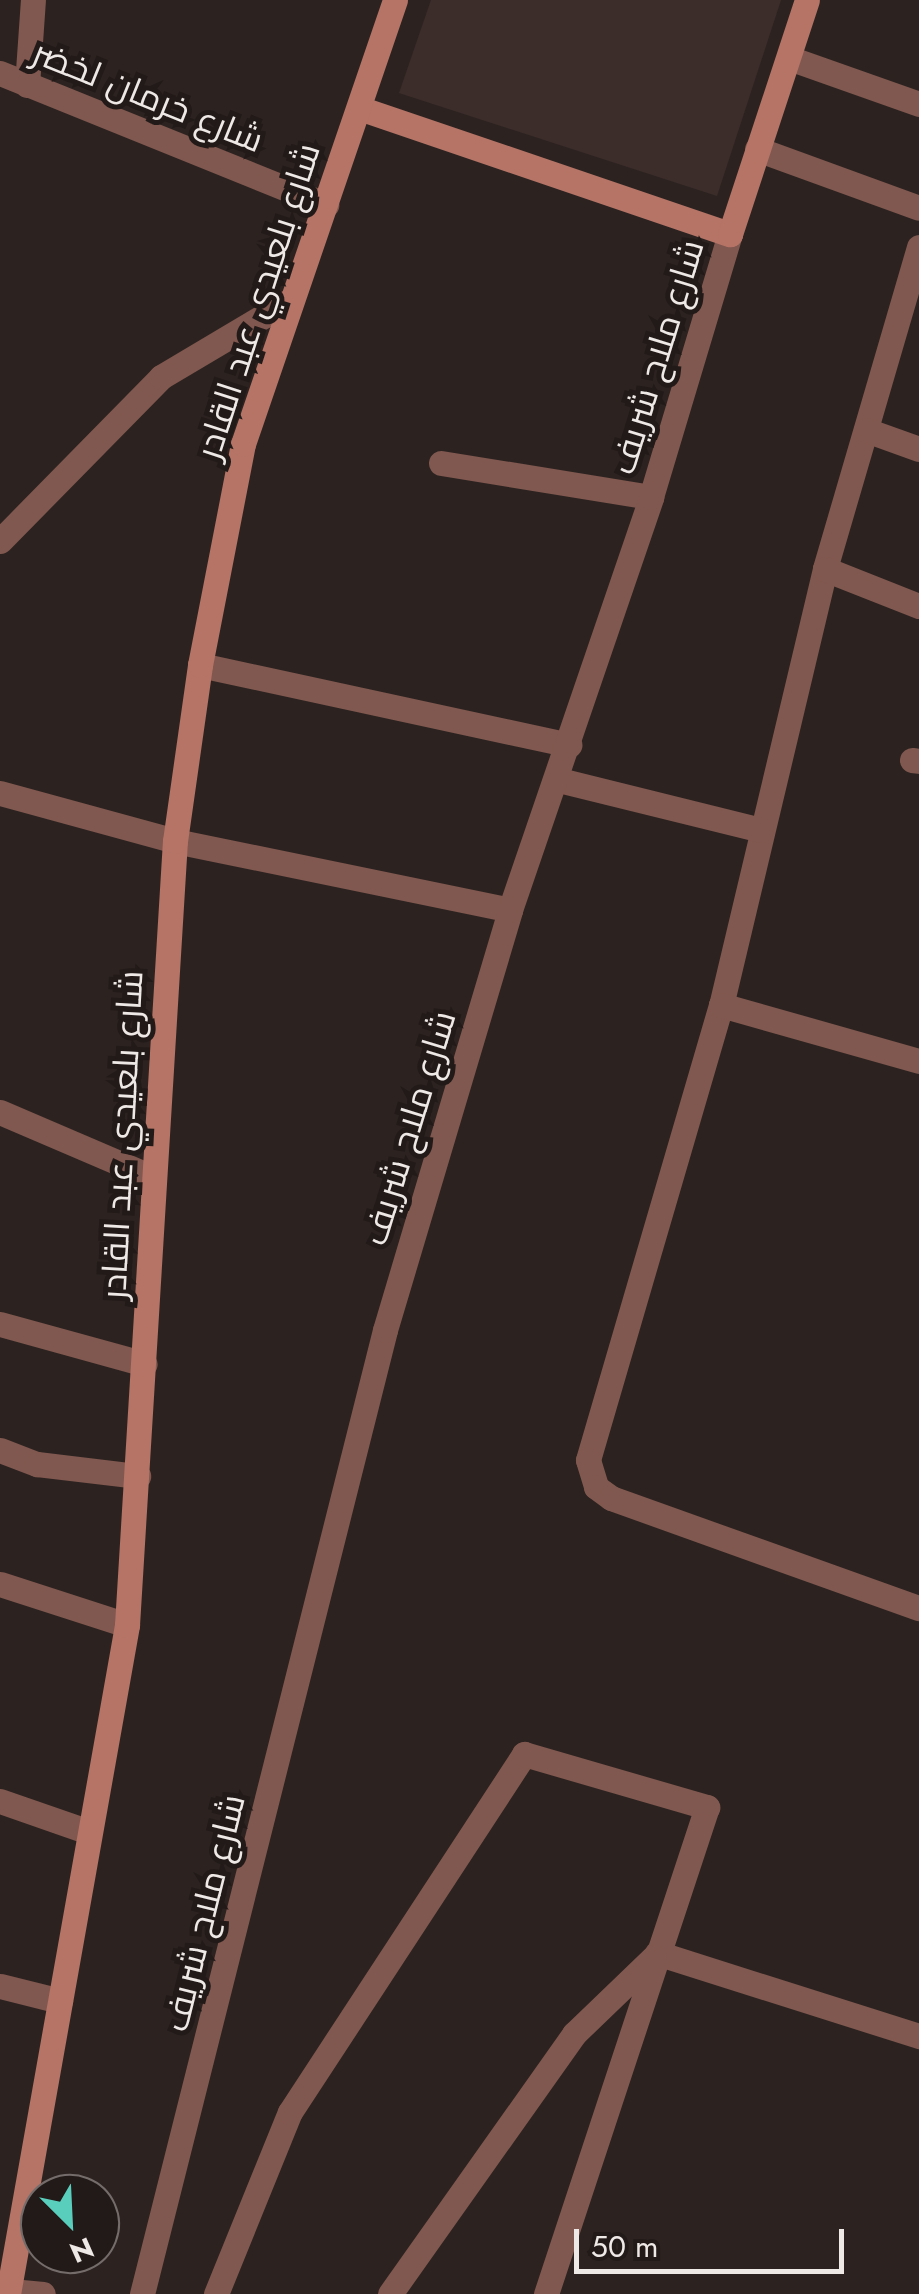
<!DOCTYPE html>
<html>
<head>
<meta charset="utf-8">
<style>
	body { margin:0 }
	#map { position:relative; width:919px; height:2294px; overflow:hidden; background:#2c2321; font-family:Jost,Cairo,sans-serif }
	div>[style] { position:absolute }
	.built>* { inset:0; background:#3c2d2a }
	.minor>* { height:25px; margin:-12.5px; padding:0 12.5px; transform-origin:12.5px; border-radius:12.5px; background:#81584f }
	.tertiary>* { height:25px; margin:-12.5px; padding:0 12.5px; transform-origin:12.5px; border-radius:12.5px; background:#81584f }
	.secondary>* { height:25px; margin:-12.5px; padding:0 12.5px; transform-origin:12.5px; border-radius:12.5px; background:#b57466 }
	span { translate:-50% -50%; white-space:nowrap; text-align:center; line-height:1.15; -webkit-text-stroke:10px #221a18; paint-order:stroke }
	.street-label { font-size:35px; color:#eee8e7 }
	.north { position:absolute; left:20px; top:2174px; width:100px; height:100px; box-sizing:border-box; background:#221a18; border:2px solid #746c6b; border-radius:50%; rotate:156deg; font-size:28px; font-weight:700; line-height:40px; text-align:center; color:#eee8e7 }
	.north::after { content:''; display:block; margin:auto; width:35px; height:45px; background:#5acebd; clip-path:polygon(50% 0,100% 100%,50% 72%,0 100%) }
	.scale { position:absolute; left:574px; top:2229px; width:270px; height:45px; box-sizing:border-box; border:5px solid #eee8e7; border-top:0; padding-left:12px; font-size:30px; line-height:35px; white-space:nowrap; color:#eee8e7; -webkit-text-stroke:8px #221a18; paint-order:stroke }
</style>
</head>
<body>
<div id="map">
	<div class="built">
		<div style="clip-path:polygon(431px 0,781px 0,717px 196px,399px 93px)"></div>
	</div>
	<div class="minor">
		<div style="left:789px;top:58px;width:138px;rotate:19.5deg"></div>
		<div style="left:27px;top:85px;width:85px;rotate:-86deg"></div>
		<div style="left:757px;top:149px;width:172px;rotate:20deg"></div>
		<div style="left:919px;top:247px;width:335px;rotate:106.3deg"></div>
		<div style="left:825px;top:569px;width:448px;rotate:103.4deg"></div>
		<div style="left:721px;top:1005px;width:474px;rotate:106.3deg"></div>
		<div style="left:588px;top:1460px;width:28px;rotate:73deg"></div>
		<div style="left:596px;top:1487px;width:19px;rotate:36deg"></div>
		<div style="left:611px;top:1498px;width:327px;rotate:19.7deg"></div>
		<div style="left:866px;top:430px;width:56px;rotate:19.7deg"></div>
		<div style="left:441px;top:463px;width:213px;rotate:9.2deg"></div>
		<div style="left:825px;top:569px;width:101px;rotate:21.5deg"></div>
		<div style="left:200px;top:665px;width:378px;rotate:12.2deg"></div>
		<div style="left:912px;top:760px;width:7px;rotate:8deg"></div>
		<div style="left:559px;top:780px;width:208px;rotate:13.9deg"></div>
		<div style="left:0;top:793px;width:181px;rotate:15.3deg"></div>
		<div style="left:175px;top:841px;width:342px;rotate:11.6deg"></div>
		<div style="left:721px;top:1005px;width:206px;rotate:15.8deg"></div>
		<div style="left:0;top:1112px;width:165px;rotate:23.2deg"></div>
		<div style="left:0;top:1324px;width:150px;rotate:15.4deg"></div>
		<div style="left:0;top:1450px;width:40px;rotate:21deg"></div>
		<div style="left:37px;top:1464px;width:102px;rotate:6.8deg"></div>
		<div style="left:0;top:1584px;width:133px;rotate:17.9deg"></div>
		<div style="left:0;top:1801px;width:94px;rotate:19.2deg"></div>
		<div style="left:657px;top:1953px;width:275px;rotate:17.6deg"></div>
		<div style="left:0;top:1986px;width:62px;rotate:14deg"></div>
		<div style="left:0;top:2290px;width:43px;rotate:5.3deg"></div>
		<div style="left:216px;top:2294px;width:196px;rotate:-67.9deg"></div>
		<div style="left:290px;top:2112px;width:428px;rotate:-56.8deg"></div>
		<div style="left:524px;top:1754px;width:191px;rotate:16.2deg"></div>
		<div style="left:707px;top:1807px;width:513px;rotate:108.29deg"></div>
		<div style="left:390px;top:2294px;width:319px;rotate:-54.7deg"></div>
		<div style="left:574px;top:2034px;width:111px;rotate:-43.9deg"></div>
	</div>
	<div class="tertiary">
		<div style="left:0;top:73px;width:352px;rotate:22deg"></div>
		<div style="left:0;top:541px;width:230px;rotate:-45.5deg"></div>
		<div style="left:161px;top:377px;width:149px;rotate:-30.7deg"></div>
		<div style="left:142px;top:2294px;width:994px;rotate:-75.85deg"></div>
		<div style="left:385px;top:1330px;width:438px;rotate:-73.4deg"></div>
		<div style="left:510px;top:910px;width:436px;rotate:-71.1deg"></div>
		<div style="left:651px;top:497px;width:275px;rotate:-73.3deg"></div>
	</div>
	<div class="secondary">
		<div style="left:359px;top:108px;width:392px;rotate:18.8deg"></div>
		<div style="left:730px;top:234px;width:246px;rotate:-71.8deg"></div>
		<div style="left:8px;top:2294px;width:680px;rotate:-79.91deg"></div>
		<div style="left:127px;top:1625px;width:785px;rotate:-86.5deg"></div>
		<div style="left:175px;top:841px;width:178px;rotate:-81.9deg"></div>
		<div style="left:200px;top:665px;width:225px;rotate:-79deg"></div>
		<div style="left:243px;top:444px;width:469px;rotate:-71.1deg"></div>
	</div>
	<div class="street-label">
		<span style="left:148px;top:96px;rotate:22deg">شارع خرمان لخضر</span>
		<span style="left:258px;top:301px;rotate:-72deg">شارع بلعيدي عبد القادر</span>
		<span style="left:657px;top:357px;rotate:-73deg">شارع ملاح شريف</span>
		<span style="left:409px;top:1128px;rotate:-73deg">شارع ملاح شريف</span>
		<span style="left:122px;top:1135px;rotate:-87deg">شارع بلعيدي عبد القادر</span>
		<span style="left:204px;top:1913px;rotate:-76deg">شارع ملاح شريف</span>
	</div>
	<div class="north">N</div>
	<div class="scale">50 m</div>
</div>
</body>
</html>
